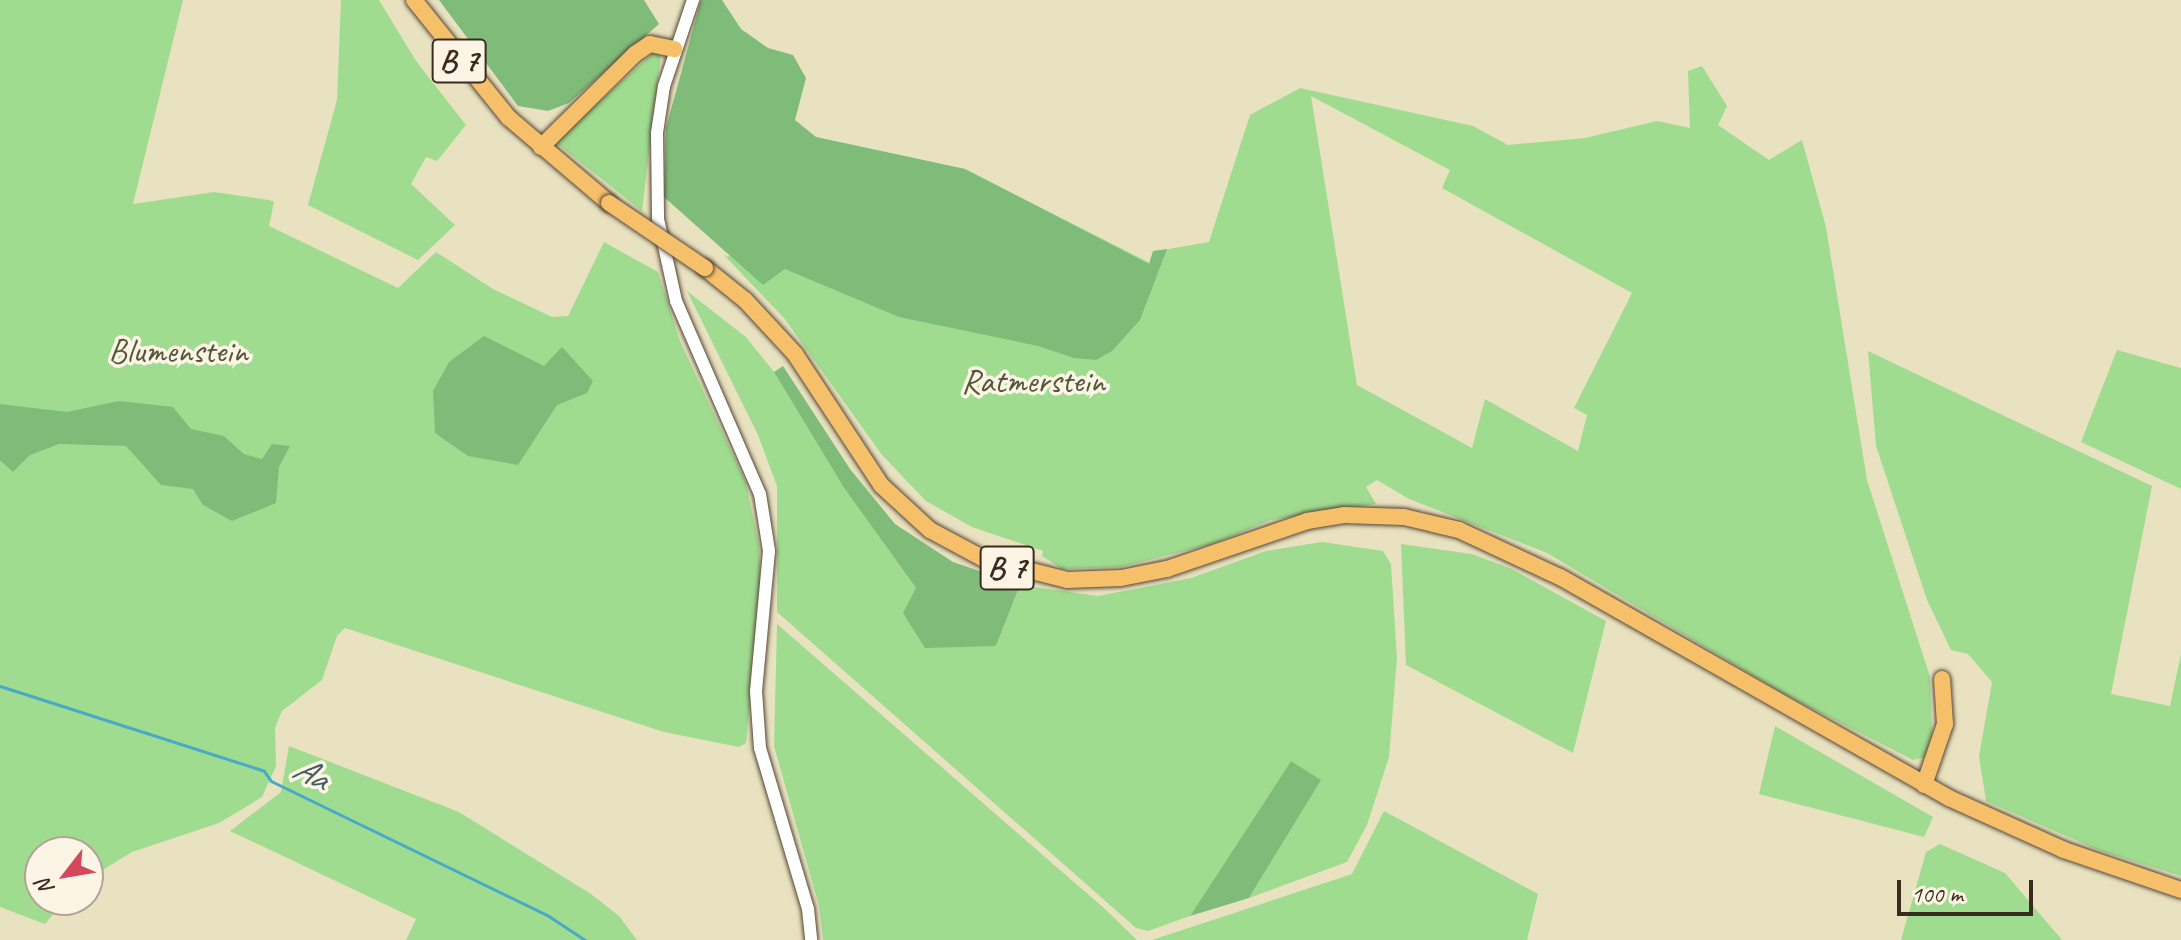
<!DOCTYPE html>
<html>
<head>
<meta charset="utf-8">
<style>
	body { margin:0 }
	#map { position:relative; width:2181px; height:940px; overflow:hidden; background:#e9e2c0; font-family:Caveat,sans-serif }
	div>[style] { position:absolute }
	.green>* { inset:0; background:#9fdc90 }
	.forest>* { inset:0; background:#7fbc7a }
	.stream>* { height:3px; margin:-1.5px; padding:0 1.5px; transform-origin:1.5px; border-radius:1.5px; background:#49a9c8 }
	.roads { filter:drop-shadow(0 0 2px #554636) drop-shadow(0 0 2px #554636) }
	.tertiary>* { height:12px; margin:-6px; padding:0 6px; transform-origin:6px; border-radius:6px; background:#fff }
	.primary>* { height:16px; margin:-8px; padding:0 8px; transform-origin:8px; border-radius:8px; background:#f6c06b }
	.bridges { filter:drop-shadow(0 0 2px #554636) drop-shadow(0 0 2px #554636) }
	.primary-bridge>* { height:16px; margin:-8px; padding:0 8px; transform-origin:8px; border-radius:8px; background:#f6c06b }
	span { translate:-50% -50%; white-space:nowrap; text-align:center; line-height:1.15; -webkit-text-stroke:7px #fcf5e5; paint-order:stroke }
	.shield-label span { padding:2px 6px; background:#fcf5e5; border:2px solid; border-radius:6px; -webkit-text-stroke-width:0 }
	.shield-label { font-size:32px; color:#3b2a1e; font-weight:700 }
	.park-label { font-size:34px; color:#54563a }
	.water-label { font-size:36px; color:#415d62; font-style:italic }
	.north { position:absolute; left:24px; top:836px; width:80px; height:80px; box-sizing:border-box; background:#fcf5e5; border:2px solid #afa495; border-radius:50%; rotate:239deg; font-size:22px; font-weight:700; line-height:32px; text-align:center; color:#3b2a1e }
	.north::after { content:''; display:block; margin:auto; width:28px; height:36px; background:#d1495b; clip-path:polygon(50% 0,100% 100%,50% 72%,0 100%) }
	.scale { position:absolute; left:1897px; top:880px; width:136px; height:36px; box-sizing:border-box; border:4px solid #3b2a1e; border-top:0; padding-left:10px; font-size:24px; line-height:28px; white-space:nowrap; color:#3b2a1e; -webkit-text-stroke:6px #fcf5e5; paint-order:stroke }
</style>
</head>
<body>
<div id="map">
	<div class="green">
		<div style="clip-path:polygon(0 0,183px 0,133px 204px,214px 192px,269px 200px,274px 202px,269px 226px,398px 288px,436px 252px,493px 289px,552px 317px,568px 316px,604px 242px,658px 272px,680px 341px,746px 483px,759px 545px,761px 592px,746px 743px,739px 747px,664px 732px,345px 628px,337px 636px,322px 680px,282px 711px,275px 728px,276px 766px,262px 797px,219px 823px,132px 852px,88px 879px,88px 852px,40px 852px,40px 900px,65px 900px,45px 924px,0 907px)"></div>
		<div style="clip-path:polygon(341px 0,379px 0,416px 61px,466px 125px,437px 161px,426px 157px,411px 184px,455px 225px,418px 260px,308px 205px,337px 100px)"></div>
		<div style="clip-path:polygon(653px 53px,661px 54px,642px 211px,555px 142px)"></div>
		<div style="clip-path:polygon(evenodd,1702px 66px,1727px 106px,1718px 125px,1769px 160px,1802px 140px,1826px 227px,1867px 480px,1930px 677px,1932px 735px,1926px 757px,1913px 760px,1786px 695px,1547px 553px,1409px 499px,1377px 480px,1366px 487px,1376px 504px,1271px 520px,1212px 544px,1121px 567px,1062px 569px,1042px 556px,1043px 551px,972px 527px,926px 501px,882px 455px,784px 318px,723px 254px,728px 257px,786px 191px,815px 137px,965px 169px,1152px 264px,1157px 251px,1209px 242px,1250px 115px,1300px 88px,1473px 126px,1508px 145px,1585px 138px,1657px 121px,1690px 128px,1688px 71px,1702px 66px,1311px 96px,1450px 170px,1442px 188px,1632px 293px,1574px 408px,1587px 415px,1578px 451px,1485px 399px,1472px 448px,1357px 385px,1311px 96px)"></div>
		<div style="clip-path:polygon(687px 291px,746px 337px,774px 372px,844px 488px,916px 588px,996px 646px,1020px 585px,1098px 596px,1191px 578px,1266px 551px,1322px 542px,1383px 551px,1391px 564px,1397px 658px,1389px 757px,1367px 825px,1347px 862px,1249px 898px,1320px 781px,1291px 761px,1190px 916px,1148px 931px,1136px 928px,777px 612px,777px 486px,758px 435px)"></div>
		<div style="clip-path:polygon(2117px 350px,2181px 368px,2181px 489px,2081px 442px)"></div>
		<div style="clip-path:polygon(1868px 351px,2152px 486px,2111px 694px,2170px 706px,2181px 654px,2181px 876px,2098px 850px,1986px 801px,1979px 756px,1992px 682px,1968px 654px,1951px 650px,1927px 600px,1876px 446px)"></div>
		<div style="clip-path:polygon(1401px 544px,1472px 554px,1512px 569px,1606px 621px,1573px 753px,1406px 665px)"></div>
		<div style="clip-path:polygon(777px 624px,1105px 909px,1137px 940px,823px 940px,819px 906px,774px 746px)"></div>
		<div style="clip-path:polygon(1775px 726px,1933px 817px,1924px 837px,1759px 794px)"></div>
		<div style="clip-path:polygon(289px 746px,459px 812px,591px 894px,619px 916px,637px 940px,406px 940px,416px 919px,230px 831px,281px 792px)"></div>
		<div style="clip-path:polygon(1384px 811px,1538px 894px,1527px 940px,1152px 940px,1352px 874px)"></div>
		<div style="clip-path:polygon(1940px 844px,2005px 873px,2062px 940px,1901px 940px,1926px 852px)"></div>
	</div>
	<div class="forest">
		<div style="clip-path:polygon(439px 0,644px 0,659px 24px,569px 103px,548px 111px,518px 106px)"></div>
		<div style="clip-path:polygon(701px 0,722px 0,741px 29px,768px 48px,793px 55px,806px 78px,795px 120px,816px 137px,965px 169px,1149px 264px,1153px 251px,1167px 249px,1140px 320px,1112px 351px,1096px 360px,1074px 358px,1038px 346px,899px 317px,785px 269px,763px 285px,664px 197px,666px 128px)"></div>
		<div style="clip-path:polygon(484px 336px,544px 366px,562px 347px,593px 381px,587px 393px,557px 405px,518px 465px,468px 456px,435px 433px,433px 391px,449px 362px)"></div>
		<div style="clip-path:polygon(783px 366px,850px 469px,895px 524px,953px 562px,1020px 585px,996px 646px,925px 648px,903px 613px,916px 588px,844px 488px,774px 372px)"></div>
		<div style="clip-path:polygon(119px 401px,173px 407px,191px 429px,224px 436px,244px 454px,262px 459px,272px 444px,290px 446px,279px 467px,276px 503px,232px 521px,203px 505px,193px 489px,161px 485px,126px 446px,59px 444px,30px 455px,13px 472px,0 460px,0 404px,67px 412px)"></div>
		<div style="clip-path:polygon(1291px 761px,1321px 780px,1249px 898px,1190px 916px)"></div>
	</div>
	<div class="stream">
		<div style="left:0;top:686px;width:277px;rotate:17.8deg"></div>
		<div style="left:264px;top:771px;width:12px;rotate:55deg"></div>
		<div style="left:271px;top:781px;width:307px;rotate:25.9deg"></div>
		<div style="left:547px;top:915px;width:45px;rotate:33.3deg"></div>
	</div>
	<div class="roads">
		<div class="tertiary">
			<div style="left:693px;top:0;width:91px;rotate:108.6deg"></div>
			<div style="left:664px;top:86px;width:48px;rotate:98.5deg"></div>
			<div style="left:657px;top:133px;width:86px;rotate:89.3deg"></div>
			<div style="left:658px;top:219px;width:84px;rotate:77.6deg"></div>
			<div style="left:676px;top:301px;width:210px;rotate:66.5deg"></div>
			<div style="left:760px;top:494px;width:58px;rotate:81deg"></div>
			<div style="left:769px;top:551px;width:141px;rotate:95.3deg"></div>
			<div style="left:756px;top:691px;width:57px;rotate:86deg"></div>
			<div style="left:760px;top:748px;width:168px;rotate:73.4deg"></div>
			<div style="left:808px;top:909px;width:31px;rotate:84deg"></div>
		</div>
		<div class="primary">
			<div style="left:414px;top:0;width:151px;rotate:51.2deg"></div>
			<div style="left:509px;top:118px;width:131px;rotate:40.4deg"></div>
			<div style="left:541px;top:147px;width:132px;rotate:-44.7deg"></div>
			<div style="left:635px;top:54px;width:18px;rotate:-34deg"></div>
			<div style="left:650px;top:44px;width:25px;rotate:12deg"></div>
			<div style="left:705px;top:268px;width:51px;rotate:38.7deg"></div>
			<div style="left:745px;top:300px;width:74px;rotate:47.2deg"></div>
			<div style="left:795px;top:354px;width:157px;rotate:56.7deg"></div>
			<div style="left:881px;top:485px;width:67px;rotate:42.6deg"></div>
			<div style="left:930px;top:530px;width:61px;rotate:28.2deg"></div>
			<div style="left:984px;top:559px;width:86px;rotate:14.2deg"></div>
			<div style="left:1067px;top:580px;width:54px;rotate:-2.1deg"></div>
			<div style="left:1121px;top:578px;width:47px;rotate:-11.1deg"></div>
			<div style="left:1167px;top:569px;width:148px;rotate:-18.9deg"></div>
			<div style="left:1307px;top:521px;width:37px;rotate:-9deg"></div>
			<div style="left:1344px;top:515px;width:60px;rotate:1.9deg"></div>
			<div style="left:1404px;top:517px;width:57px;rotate:13.3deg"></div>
			<div style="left:1459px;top:530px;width:111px;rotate:25deg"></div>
			<div style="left:1560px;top:577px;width:447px;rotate:29.6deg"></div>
			<div style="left:1949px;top:798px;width:126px;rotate:24.3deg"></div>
			<div style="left:2064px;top:850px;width:124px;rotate:18.9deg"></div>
			<div style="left:1924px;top:785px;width:65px;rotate:-71deg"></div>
			<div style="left:1945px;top:724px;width:45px;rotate:-93.8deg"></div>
		</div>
	</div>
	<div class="bridges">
		<div class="primary-bridge">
			<div style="left:609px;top:203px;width:116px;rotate:34.1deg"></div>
		</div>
	</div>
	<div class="shield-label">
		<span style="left:459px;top:61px">B 7</span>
		<span style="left:1007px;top:568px">B 7</span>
	</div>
	<div class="park-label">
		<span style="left:178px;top:351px">Blumenstein</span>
		<span style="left:1033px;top:381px">Ratmerstein</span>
	</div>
	<div class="water-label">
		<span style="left:311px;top:773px;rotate:27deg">Aa</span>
	</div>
	<div class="north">N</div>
	<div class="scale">100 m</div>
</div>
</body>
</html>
